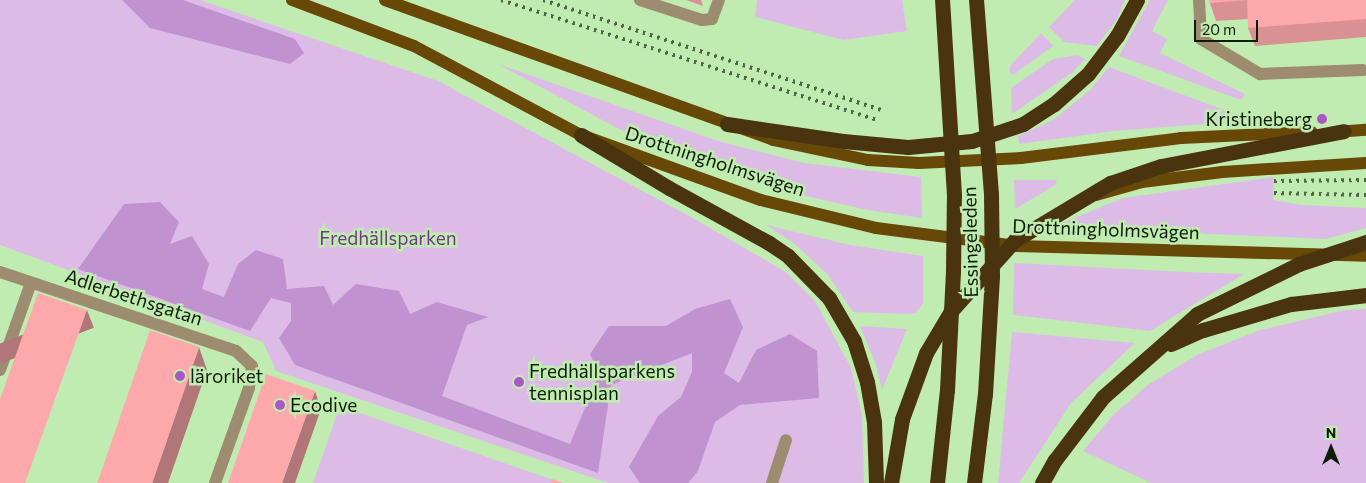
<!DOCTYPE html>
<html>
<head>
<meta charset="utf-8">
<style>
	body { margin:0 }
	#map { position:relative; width:1366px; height:483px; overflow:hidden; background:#c0ecb1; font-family:Commissioner,sans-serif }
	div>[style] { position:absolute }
	.green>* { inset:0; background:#dcbce7 }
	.forest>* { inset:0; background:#c092cf }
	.minor>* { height:12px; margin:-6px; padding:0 6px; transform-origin:6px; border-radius:6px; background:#9e8c70 }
	.major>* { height:12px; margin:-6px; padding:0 6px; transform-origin:6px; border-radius:6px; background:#684807 }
	.highway>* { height:15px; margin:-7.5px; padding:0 7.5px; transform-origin:7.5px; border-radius:7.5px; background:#4a340f }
	.rail>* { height:4px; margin-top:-2px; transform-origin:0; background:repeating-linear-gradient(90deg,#4d6643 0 2.5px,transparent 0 7.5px) }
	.wall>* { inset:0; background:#da9193 }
	.shaded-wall>* { inset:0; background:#b17678; transform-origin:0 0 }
	.building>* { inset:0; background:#fda9ab; transform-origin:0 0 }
	.dots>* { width:14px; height:14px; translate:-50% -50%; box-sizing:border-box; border:2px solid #c0ecb1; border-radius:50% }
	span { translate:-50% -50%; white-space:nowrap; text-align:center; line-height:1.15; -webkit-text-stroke:5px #c0ecb1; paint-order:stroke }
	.poi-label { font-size:19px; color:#0d1d07 }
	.right { translate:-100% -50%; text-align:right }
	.left { translate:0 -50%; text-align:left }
	.street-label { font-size:19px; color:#0d1d07 }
	.park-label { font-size:19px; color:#723983 }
	.north { position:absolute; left:1306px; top:423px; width:50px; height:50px; -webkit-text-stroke:4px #c0ecb1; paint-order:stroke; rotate:0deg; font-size:14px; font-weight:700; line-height:20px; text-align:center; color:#0d1d07 }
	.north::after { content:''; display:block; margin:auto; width:18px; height:22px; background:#0d1d07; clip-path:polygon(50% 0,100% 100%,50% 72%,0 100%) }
	.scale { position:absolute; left:1194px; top:20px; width:64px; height:22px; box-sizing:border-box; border:2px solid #0d1d07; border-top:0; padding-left:6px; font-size:15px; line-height:18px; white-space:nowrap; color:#0d1d07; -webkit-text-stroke:4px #c0ecb1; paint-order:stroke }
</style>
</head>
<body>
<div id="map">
	<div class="green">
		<div style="clip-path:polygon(0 0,200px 0,438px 81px,691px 217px,786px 272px,815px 301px,851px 368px,862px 414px,864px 483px,608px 483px,276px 371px,263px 342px,0 245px)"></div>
		<div style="clip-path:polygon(757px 0,902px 0,907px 31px,843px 40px,755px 17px)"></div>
		<div style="clip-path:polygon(1075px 0,1125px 0,1117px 19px,1097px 46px,1064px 42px,1049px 27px)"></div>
		<div style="clip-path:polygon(1150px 0,1168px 0,1152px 31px,1167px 39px,1160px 53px,1245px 94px,1241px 100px,1119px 56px)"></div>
		<div style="clip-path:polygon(1041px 33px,1053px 46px,1013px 75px,1010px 73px,1010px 66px)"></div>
		<div style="clip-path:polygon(1078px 55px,1085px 59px,1073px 72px,1012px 114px,1011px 88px,1053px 59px)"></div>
		<div style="clip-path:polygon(498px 64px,718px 141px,804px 163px,921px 177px,922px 218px,868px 210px,784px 191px,676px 155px,617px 128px)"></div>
		<div style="clip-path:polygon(1109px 67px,1232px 113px,1258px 120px,1114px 131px,1019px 144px,1018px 136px,1053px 120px,1090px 90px)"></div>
		<div style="clip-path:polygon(1274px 177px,1273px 200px,1303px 205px,1366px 208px,1366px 228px,1326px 239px,1052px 227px,1123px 198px)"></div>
		<div style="clip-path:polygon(1014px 180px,1057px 180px,1055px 185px,1015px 209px)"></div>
		<div style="clip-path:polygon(766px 225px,850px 245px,923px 256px,923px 303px,916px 313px,907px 314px,853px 312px,828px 275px,795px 244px)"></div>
		<div style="clip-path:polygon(1014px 263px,1184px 272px,1244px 274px,1150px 331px,1013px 315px)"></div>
		<div style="clip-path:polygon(1366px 309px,1366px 483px,1151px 483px,1083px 451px,1113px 415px,1149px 384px,1197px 355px,1260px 330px,1345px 310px)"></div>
		<div style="clip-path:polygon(860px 326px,907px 329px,882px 390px,875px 362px)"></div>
		<div style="clip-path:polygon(1012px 332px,1135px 343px,1071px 403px,1019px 483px,998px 483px)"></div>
		<div style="clip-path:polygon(340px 406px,562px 483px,313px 483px)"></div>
	</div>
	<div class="forest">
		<div style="clip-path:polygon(122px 0,183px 0,295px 39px,304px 53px,290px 64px,150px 28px)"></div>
		<div style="clip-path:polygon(160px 202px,179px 222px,170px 244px,192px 236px,209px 264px,202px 289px,224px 297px,238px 264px,256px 250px,283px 259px,287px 289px,324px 286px,333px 305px,356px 284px,399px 291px,410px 314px,437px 302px,488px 317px,467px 325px,442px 396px,570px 444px,599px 374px,590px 354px,609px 326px,666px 326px,695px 309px,730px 299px,743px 327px,724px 373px,739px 383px,756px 350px,790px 334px,817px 351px,819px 398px,740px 405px,715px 422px,698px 471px,688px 483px,640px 483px,629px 467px,658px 416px,681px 397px,692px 372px,692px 353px,611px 385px,598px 473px,295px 365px,279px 338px,291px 321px,291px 303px,271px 298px,250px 331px,78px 269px,124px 204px)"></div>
	</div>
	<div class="minor">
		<div style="left:640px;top:0;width:65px;rotate:17.9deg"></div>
		<div style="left:702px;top:20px;width:10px;rotate:-6deg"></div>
		<div style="left:712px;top:19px;width:20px;rotate:-70deg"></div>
		<div style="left:1199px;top:0;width:39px;rotate:87deg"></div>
		<div style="left:1201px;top:39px;width:69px;rotate:30.7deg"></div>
		<div style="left:1260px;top:74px;width:103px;rotate:-2.2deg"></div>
		<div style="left:0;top:272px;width:249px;rotate:18.5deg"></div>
		<div style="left:236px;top:351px;width:22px;rotate:43deg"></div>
		<div style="left:252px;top:366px;width:22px;rotate:98deg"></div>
		<div style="left:249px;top:388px;width:101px;rotate:109.7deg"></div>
		<div style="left:0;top:370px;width:92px;rotate:-70.4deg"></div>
		<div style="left:772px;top:483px;width:45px;rotate:-72deg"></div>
	</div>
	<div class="major">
		<div style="left:292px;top:0;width:130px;rotate:20.7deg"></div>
		<div style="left:414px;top:46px;width:189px;rotate:28.1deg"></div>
		<div style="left:581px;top:135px;width:191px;rotate:19.9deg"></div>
		<div style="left:761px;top:200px;width:118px;rotate:13.7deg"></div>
		<div style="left:876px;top:228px;width:142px;rotate:7.3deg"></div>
		<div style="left:1017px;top:246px;width:349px;rotate:1.6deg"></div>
		<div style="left:385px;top:0;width:412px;rotate:19.8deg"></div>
		<div style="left:773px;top:140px;width:97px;rotate:11.9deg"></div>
		<div style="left:868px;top:160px;width:51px;rotate:3.4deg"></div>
		<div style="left:919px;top:163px;width:102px;rotate:-2.8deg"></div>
		<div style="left:1021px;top:158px;width:161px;rotate:-7.1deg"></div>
		<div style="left:1181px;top:138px;width:131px;rotate:-2.6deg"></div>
		<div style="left:1335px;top:132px;width:31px;rotate:-4deg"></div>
		<div style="left:1096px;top:195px;width:48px;rotate:-15.8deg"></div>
		<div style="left:1142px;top:182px;width:81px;rotate:-7.1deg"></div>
		<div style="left:1222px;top:172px;width:144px;rotate:-3.6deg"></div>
	</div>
	<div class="highway">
		<div style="left:727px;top:124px;width:117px;rotate:8.3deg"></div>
		<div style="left:843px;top:141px;width:65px;rotate:5.3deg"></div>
		<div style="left:908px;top:147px;width:64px;rotate:-5.4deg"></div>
		<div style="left:972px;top:141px;width:54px;rotate:-18.4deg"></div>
		<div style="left:1023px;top:124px;width:37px;rotate:-33deg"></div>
		<div style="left:1054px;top:104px;width:45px;rotate:-41.4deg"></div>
		<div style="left:1088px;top:74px;width:48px;rotate:-52.7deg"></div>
		<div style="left:1117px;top:36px;width:41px;rotate:-60.9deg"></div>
		<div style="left:581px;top:135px;width:103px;rotate:31.1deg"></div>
		<div style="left:669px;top:188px;width:114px;rotate:28.8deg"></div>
		<div style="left:769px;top:243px;width:23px;rotate:34deg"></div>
		<div style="left:788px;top:256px;width:59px;rotate:45.7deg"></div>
		<div style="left:829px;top:298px;width:50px;rotate:59.8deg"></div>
		<div style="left:854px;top:341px;width:43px;rotate:72.4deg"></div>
		<div style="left:867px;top:382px;width:41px;rotate:80.1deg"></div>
		<div style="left:874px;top:422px;width:61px;rotate:88.1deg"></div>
		<div style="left:1171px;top:344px;width:35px;rotate:-24deg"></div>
		<div style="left:1203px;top:330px;width:92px;rotate:-16.5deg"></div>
		<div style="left:1291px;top:304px;width:76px;rotate:-6.8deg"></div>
		<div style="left:891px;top:483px;width:65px;rotate:-80.2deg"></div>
		<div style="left:902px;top:419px;width:70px;rotate:-70deg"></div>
		<div style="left:926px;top:353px;width:49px;rotate:-59.2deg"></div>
		<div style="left:951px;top:311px;width:96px;rotate:-48deg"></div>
		<div style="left:1015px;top:240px;width:111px;rotate:-31deg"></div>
		<div style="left:1110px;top:183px;width:54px;rotate:-18.4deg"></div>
		<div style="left:1161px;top:166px;width:186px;rotate:-10.8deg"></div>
		<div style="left:937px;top:483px;width:94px;rotate:-83.9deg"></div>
		<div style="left:947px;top:390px;width:118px;rotate:-87.1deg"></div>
		<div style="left:953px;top:272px;width:77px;rotate:-89.3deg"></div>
		<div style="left:954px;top:195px;width:195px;rotate:-93.5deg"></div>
		<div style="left:974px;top:483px;width:90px;rotate:-83deg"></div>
		<div style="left:985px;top:394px;width:118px;rotate:-86.6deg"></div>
		<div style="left:992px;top:276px;width:82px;rotate:-90.7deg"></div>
		<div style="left:991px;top:194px;width:195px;rotate:-94.4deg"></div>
		<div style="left:1042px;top:483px;width:26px;rotate:-61deg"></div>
		<div style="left:1055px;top:460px;width:79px;rotate:-52.7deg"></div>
		<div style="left:1103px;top:397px;width:125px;rotate:-41.4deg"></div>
		<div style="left:1197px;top:314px;width:114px;rotate:-26.1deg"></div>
		<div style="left:1299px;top:264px;width:71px;rotate:-18.2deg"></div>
	</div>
	<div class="rail">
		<div style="left:501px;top:0;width:396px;rotate:17.7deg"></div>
		<div style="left:543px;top:0;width:356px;rotate:18deg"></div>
		<div style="left:1274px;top:181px;width:92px;rotate:-0.6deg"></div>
		<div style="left:1274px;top:193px;width:92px;rotate:1.2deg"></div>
	</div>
	<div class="wall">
		<div style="clip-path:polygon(686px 0,701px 0,703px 6px)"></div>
		<div style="clip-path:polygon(1209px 0,1366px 0,1366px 37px,1255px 46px,1248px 28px,1248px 19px,1216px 21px)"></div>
	</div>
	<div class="shaded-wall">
		<div style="left:87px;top:310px;width:19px;height:184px;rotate:69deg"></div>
		<div style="clip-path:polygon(199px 347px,207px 370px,168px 483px,152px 483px)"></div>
		<div style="clip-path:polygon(315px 391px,321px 409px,295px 483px,282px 483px)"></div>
	</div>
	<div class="building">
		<div style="clip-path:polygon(1209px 0,1366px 0,1366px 19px,1248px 28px,1247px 0,1210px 3px)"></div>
		<div style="clip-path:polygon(38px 293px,87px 310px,25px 483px,0 483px,0 399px)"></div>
		<div style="left:150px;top:330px;width:52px;height:162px;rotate:19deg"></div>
		<div style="clip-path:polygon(266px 374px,315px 391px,282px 483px,228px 483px)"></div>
		<div style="clip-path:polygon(553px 479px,563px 483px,551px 483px)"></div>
	</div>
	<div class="dots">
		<div style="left:1322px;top:119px;background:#ab56c5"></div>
		<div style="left:180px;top:376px;background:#ab56c5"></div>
		<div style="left:519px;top:382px;background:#ab56c5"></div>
		<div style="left:280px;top:405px;background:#ab56c5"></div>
	</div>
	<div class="poi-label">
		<span class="right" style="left:1312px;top:119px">Kristineberg</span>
		<span class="left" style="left:529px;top:382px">Fredhällsparkens<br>tennisplan</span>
		<span class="left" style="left:190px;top:376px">läroriket</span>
		<span class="left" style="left:290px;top:405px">Ecodive</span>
	</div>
	<div class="street-label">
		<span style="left:715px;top:161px;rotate:18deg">Drottningholmsvägen</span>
		<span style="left:1106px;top:229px;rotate:2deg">Drottningholmsvägen</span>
		<span style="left:970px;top:242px;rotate:-91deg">Essingeleden</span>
		<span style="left:134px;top:297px;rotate:18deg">Adlerbethsgatan</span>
	</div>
	<div class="park-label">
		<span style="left:388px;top:238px">Fredhällsparken</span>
	</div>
	<div class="north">N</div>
	<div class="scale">20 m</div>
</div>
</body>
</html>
